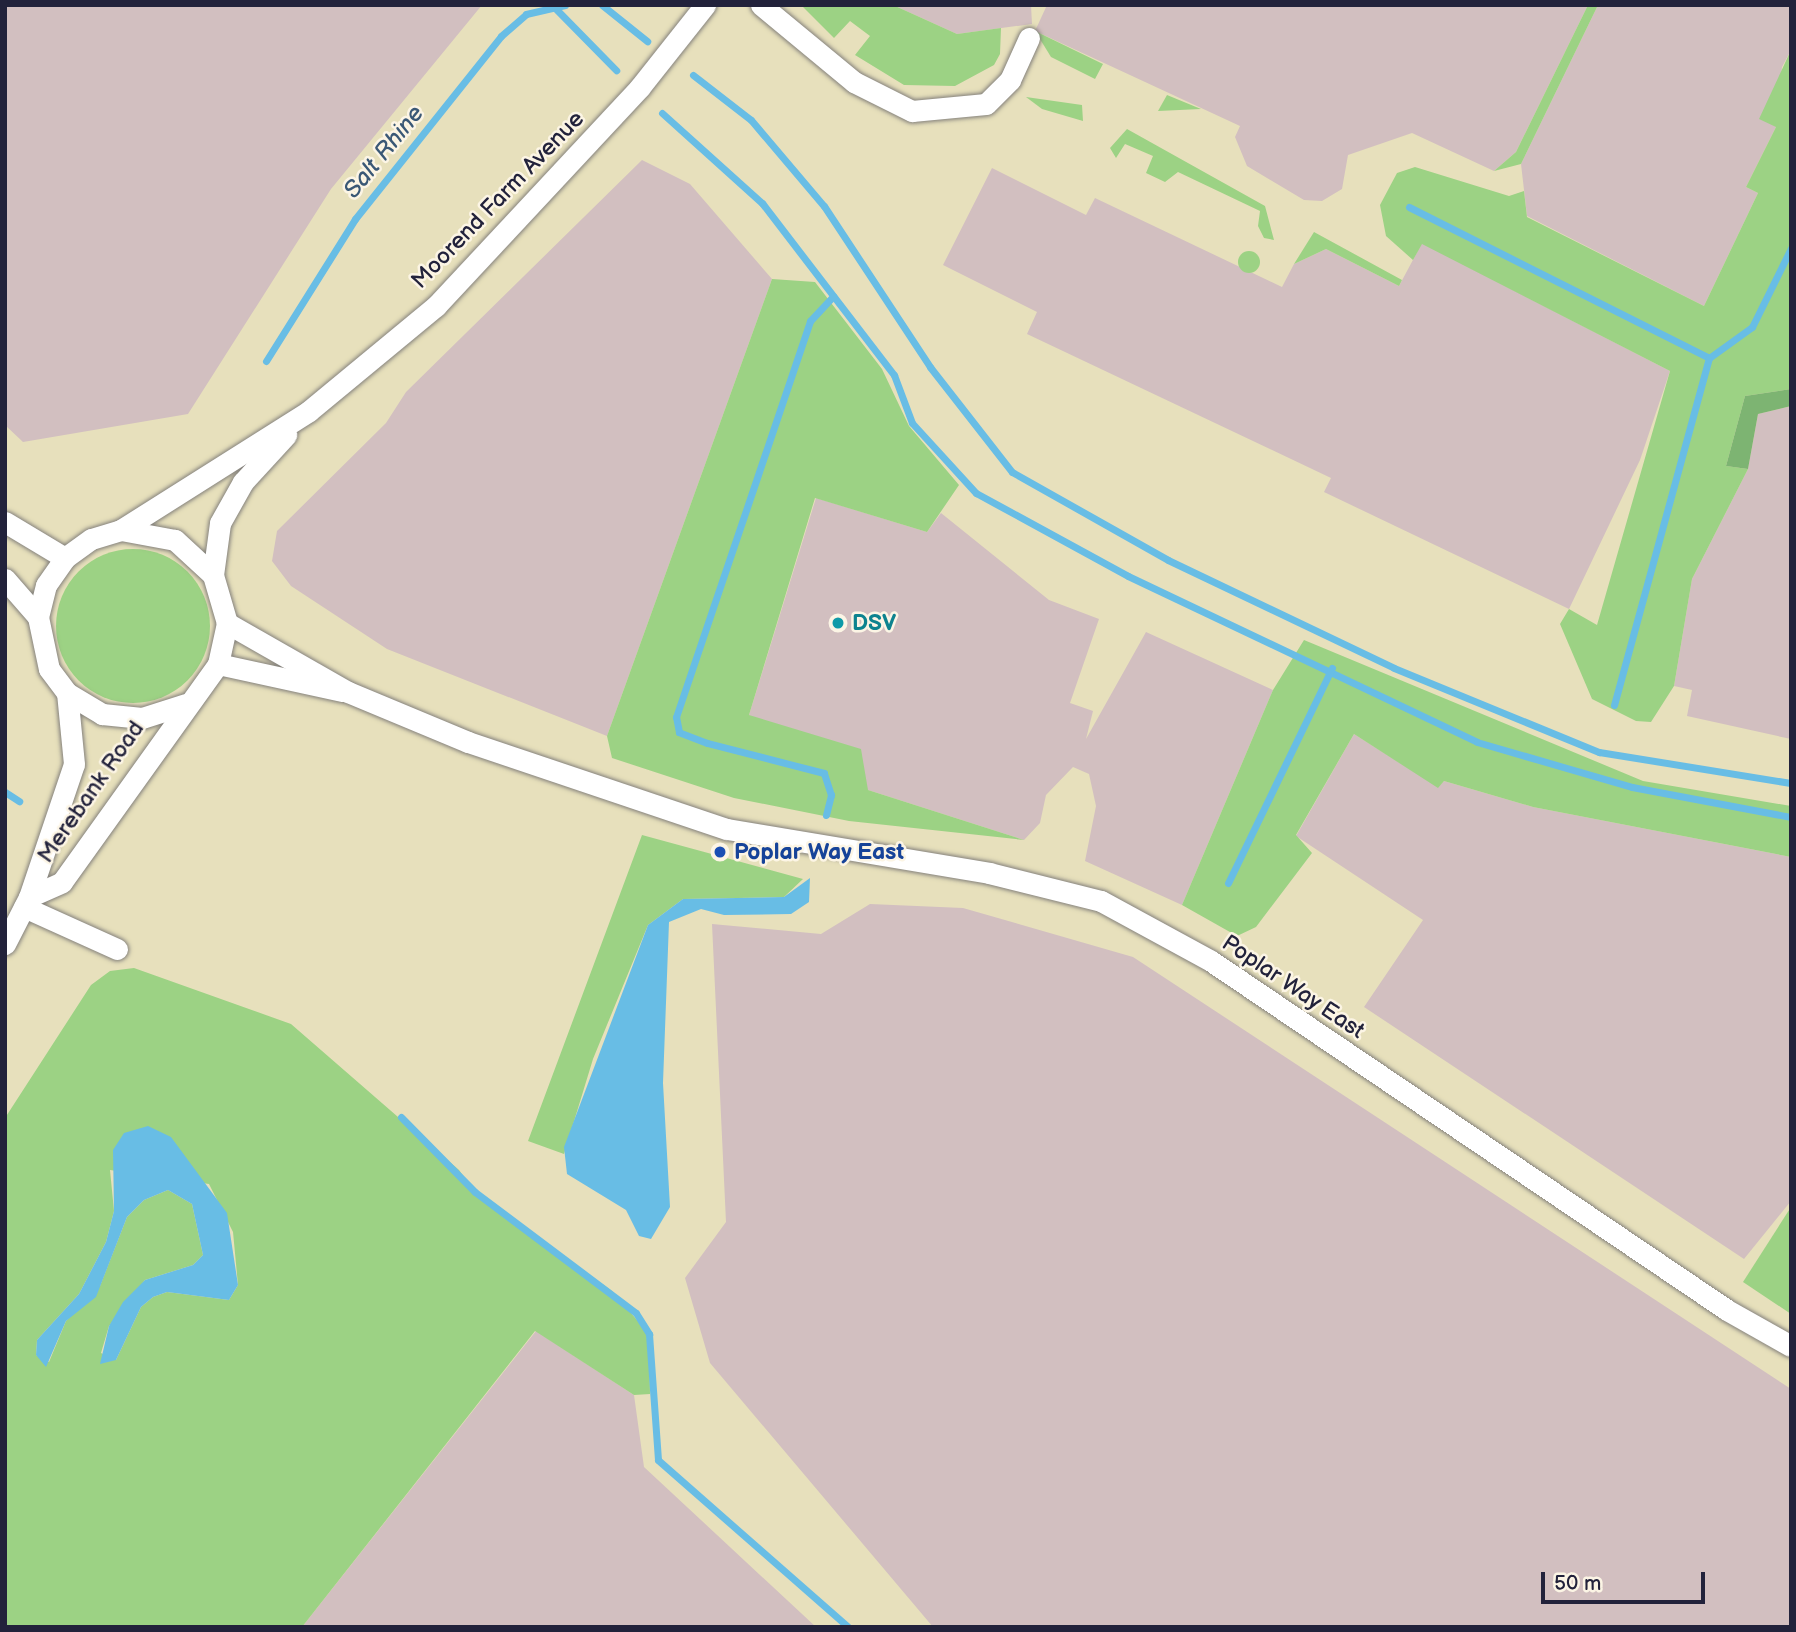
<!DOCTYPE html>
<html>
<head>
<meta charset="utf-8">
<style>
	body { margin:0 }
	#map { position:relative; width:1796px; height:1632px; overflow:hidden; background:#e7e0bc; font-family:"Balsamiq Sans",sans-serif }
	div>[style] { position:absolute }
	.industrial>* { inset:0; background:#d2bfc0 }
	.green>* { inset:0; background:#9cd284 }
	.round { border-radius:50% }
	.forest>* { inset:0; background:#7db472 }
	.water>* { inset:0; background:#68bde5 }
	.stream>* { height:7px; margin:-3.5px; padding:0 3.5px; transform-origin:3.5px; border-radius:3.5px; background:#68bde5 }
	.roads { filter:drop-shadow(0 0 2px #84817c) drop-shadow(0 0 2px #84817c) }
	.street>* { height:21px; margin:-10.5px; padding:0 10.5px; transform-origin:10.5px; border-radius:10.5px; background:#fff }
	.dots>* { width:19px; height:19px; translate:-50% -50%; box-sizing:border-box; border:4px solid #fcf5e5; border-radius:50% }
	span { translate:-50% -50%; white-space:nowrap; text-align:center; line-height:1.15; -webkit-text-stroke:5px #fcf5e5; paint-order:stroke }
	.street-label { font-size:23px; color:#22223b }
	.culture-label { font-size:23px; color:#0d838f; font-weight:700 }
	.left { translate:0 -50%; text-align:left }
	.transit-label { font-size:23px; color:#164399; font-weight:700 }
	.water-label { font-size:24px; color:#3a5876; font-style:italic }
	.frame { position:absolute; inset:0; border:7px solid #22223b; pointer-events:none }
	.scale { position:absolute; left:1541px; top:1572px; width:164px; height:32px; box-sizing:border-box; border:4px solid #22223b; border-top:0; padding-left:9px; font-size:21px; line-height:24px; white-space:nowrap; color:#22223b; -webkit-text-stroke:5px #fcf5e5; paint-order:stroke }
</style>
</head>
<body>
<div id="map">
	<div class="industrial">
		<div style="clip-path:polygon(5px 5px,482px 5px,331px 189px,188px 414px,23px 442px,5px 425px)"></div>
		<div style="clip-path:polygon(893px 5px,1031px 5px,1032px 24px,957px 34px)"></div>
		<div style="clip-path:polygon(1047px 5px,1588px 5px,1516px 152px,1494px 171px,1412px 133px,1348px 155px,1342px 189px,1322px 201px,1304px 200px,1247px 166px,1235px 137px,1240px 126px,1035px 31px)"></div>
		<div style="clip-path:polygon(1598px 5px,1791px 5px,1791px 50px,1782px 67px,1776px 127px,1746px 187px,1758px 193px,1704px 306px,1527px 216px,1521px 164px)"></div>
		<div style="clip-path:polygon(642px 160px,690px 184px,772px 279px,607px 736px,387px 649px,291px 586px,272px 561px,277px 531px,386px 423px,406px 392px)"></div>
		<div style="clip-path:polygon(992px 168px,1086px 215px,1095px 198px,1282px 287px,1294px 264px,1326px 249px,1399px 286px,1422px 243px,1670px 371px,1640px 460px,1569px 609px,1324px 492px,1331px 478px,1027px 334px,1037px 312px,943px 265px)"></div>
		<div style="clip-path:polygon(1791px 406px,1791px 739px,1687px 716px,1692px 690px,1674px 686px,1692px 579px,1748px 469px,1758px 414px)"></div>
		<div style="clip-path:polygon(816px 498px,927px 532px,941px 513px,1049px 600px,1099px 619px,1070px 703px,1093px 711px,1086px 739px,1146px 632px,1273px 690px,1182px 905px,1085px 861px,1096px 806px,1089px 774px,1073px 767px,1046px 795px,1040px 823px,1024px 840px,868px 790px,749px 715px)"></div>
		<div style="clip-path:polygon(1354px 734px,1438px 787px,1444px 781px,1533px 807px,1791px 857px,1791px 1201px,1744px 1259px,1364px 1007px,1423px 920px,1296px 836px)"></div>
		<div style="clip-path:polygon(870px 904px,963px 908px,1133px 957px,1791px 1389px,1791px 1627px,933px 1627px,710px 1363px,685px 1278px,726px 1222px,712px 924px,821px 934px)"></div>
		<div style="clip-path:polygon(536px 1331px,634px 1395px,644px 1467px,816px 1627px,302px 1627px)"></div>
	</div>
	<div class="green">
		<div style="clip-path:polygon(801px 5px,893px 5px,957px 34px,1001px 28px,1000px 54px,994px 65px,955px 86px,904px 85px,855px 55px,870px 36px,850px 21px,834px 38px)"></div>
		<div style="clip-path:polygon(1588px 5px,1598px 5px,1521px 164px,1494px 171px,1516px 152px)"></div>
		<div style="clip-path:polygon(1035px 31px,1103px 64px,1095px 79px,1051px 57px)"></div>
		<div style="clip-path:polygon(1791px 50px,1791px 389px,1745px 396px,1726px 466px,1748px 469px,1692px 579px,1674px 686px,1651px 722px,1636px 721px,1592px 699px,1560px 624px,1569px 609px,1597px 625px,1670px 371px,1422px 244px,1413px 260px,1386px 236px,1380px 205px,1397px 173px,1415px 167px,1509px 196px,1524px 191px,1527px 217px,1704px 306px,1758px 193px,1746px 187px,1776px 127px,1759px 119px)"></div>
		<div style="clip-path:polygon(1167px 95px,1201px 109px,1158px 111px)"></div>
		<div style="clip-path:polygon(1026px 97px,1082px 105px,1083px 121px,1042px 109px)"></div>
		<div style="clip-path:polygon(1127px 129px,1265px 206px,1274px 240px,1264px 238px,1258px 226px,1260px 211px,1178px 172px,1165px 182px,1146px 173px,1153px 156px,1125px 144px,1116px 158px,1110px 148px)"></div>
		<div style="clip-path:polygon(1314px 232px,1402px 280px,1399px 286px,1326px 249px,1294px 264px)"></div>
		<div class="round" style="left:1238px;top:251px;width:22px;height:22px"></div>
		<div style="clip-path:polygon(772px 279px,815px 282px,882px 369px,909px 426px,959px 485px,927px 532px,815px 498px,749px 715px,861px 749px,868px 790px,1024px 840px,849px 821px,734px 798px,612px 758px,607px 736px)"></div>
		<div class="round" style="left:56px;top:549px;width:154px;height:154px"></div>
		<div style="clip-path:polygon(1304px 640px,1643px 781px,1791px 806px,1791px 857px,1533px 807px,1444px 781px,1438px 788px,1354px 734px,1296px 835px,1312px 853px,1256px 927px,1237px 936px,1182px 905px,1273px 690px)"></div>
		<div style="clip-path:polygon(642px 835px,803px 879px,784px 897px,683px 899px,648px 925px,593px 1059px,564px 1154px,528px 1141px)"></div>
		<div style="clip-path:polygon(evenodd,134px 968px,291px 1024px,459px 1170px,475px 1192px,612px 1291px,649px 1334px,650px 1394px,634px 1395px,535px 1331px,302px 1627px,5px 1627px,5px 1118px,91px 985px,110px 971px,134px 968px,110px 1170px,209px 1184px,233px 1232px,238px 1285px,229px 1300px,167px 1292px,153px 1297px,141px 1307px,116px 1360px,101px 1353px,109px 1326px,145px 1280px,193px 1265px,203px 1255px,192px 1204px,168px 1190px,144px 1200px,127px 1217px,100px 1286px,66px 1321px,49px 1362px,36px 1355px,37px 1340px,79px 1294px,106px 1242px,114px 1211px,110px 1170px)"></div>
		<div style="clip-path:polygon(1791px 1207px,1791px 1314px,1743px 1282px)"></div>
	</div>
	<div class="forest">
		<div style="clip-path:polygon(1791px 389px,1791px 406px,1758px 414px,1748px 469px,1726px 466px,1745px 396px)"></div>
	</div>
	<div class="water">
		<div style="clip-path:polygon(810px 878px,809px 902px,791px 914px,724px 915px,701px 909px,669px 922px,663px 1083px,670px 1207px,651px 1239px,639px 1236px,626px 1210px,567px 1174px,564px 1147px,648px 925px,683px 899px,784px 897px)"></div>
		<div style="clip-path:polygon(148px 1126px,171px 1137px,227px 1213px,238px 1285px,229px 1300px,167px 1292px,153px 1297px,141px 1307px,116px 1360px,100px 1364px,109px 1326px,123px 1302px,145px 1280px,193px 1265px,203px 1255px,192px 1204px,168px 1190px,144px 1200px,127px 1217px,96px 1297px,66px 1321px,46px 1367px,36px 1355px,37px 1340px,79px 1294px,106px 1242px,114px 1211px,113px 1150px,124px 1133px)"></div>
	</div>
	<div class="stream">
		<div style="left:602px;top:5px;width:58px;rotate:38.7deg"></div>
		<div style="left:556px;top:9px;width:86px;rotate:45.5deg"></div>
		<div style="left:693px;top:75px;width:73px;rotate:37.8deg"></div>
		<div style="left:751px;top:120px;width:113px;rotate:49.7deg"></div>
		<div style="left:824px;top:206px;width:193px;rotate:56.6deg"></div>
		<div style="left:930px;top:367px;width:133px;rotate:52deg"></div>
		<div style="left:1012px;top:472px;width:179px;rotate:29.4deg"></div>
		<div style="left:1168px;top:560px;width:250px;rotate:25.5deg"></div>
		<div style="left:1394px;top:668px;width:222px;rotate:22.3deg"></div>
		<div style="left:1599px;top:752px;width:194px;rotate:9.2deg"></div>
		<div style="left:662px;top:113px;width:135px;rotate:42deg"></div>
		<div style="left:762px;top:203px;width:217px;rotate:52.5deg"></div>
		<div style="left:894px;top:375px;width:51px;rotate:69.4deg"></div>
		<div style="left:912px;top:423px;width:95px;rotate:47.6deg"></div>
		<div style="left:976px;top:493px;width:173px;rotate:28.6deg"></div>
		<div style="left:1128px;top:576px;width:386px;rotate:25.4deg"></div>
		<div style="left:1477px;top:742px;width:161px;rotate:16.2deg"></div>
		<div style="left:1632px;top:787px;width:162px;rotate:10.7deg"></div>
		<div style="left:1409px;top:207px;width:336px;rotate:26.7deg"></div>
		<div style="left:266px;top:361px;width:168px;rotate:-57.9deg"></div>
		<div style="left:355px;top:219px;width:234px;rotate:-51.4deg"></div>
		<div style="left:501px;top:36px;width:33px;rotate:-41deg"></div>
		<div style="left:526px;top:14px;width:40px;rotate:-13deg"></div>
		<div style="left:1614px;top:705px;width:360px;rotate:-74.7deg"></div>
		<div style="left:1709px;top:358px;width:53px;rotate:-35.8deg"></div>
		<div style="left:1752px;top:327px;width:88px;rotate:-63.7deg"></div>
		<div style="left:5px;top:792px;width:17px;rotate:33deg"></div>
		<div style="left:826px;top:815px;width:21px;rotate:-76deg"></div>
		<div style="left:831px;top:795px;width:23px;rotate:-108deg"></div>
		<div style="left:824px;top:773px;width:121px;rotate:-165.6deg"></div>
		<div style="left:707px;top:743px;width:30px;rotate:-159deg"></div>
		<div style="left:679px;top:732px;width:15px;rotate:-101deg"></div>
		<div style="left:676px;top:717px;width:418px;rotate:-71.3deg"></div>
		<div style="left:810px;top:321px;width:34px;rotate:-47deg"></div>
		<div style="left:1228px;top:883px;width:239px;rotate:-64.2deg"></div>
		<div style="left:401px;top:1117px;width:105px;rotate:45.4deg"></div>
		<div style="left:475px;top:1192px;width:201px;rotate:36.9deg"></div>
		<div style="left:636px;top:1313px;width:25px;rotate:58deg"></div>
		<div style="left:649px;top:1334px;width:126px;rotate:85.9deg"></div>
		<div style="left:658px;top:1460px;width:253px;rotate:41.3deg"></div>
	</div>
	<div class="roads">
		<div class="street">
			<div style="left:761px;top:5px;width:121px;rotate:39.6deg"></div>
			<div style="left:854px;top:82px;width:65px;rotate:26.6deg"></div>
			<div style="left:912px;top:111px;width:74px;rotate:-5.4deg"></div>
			<div style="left:986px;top:104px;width:34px;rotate:-45deg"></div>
			<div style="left:1010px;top:80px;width:46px;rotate:-65.7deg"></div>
			<div style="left:5px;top:522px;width:70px;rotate:31deg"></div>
			<div style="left:121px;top:530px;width:222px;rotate:-32.3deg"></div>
			<div style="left:309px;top:411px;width:165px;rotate:-39.6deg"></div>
			<div style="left:436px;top:306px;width:299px;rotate:-47deg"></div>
			<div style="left:640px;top:87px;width:105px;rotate:-51.6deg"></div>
			<div style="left:213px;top:575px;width:52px;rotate:-82.3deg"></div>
			<div style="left:220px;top:523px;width:47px;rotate:-60.7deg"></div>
			<div style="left:243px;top:482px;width:64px;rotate:-47.5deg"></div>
			<div style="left:5px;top:579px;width:50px;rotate:49deg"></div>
			<div style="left:227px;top:623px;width:139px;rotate:29.7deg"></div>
			<div style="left:348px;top:692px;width:130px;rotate:22.6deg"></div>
			<div style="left:468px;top:742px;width:273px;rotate:18.6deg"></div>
			<div style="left:727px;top:829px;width:266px;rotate:9.5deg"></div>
			<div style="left:989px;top:873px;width:115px;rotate:14deg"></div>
			<div style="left:1101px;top:901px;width:125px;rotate:28.6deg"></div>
			<div style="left:1211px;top:961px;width:623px;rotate:34.07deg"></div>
			<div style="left:1727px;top:1310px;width:73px;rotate:29.4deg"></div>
			<div style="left:218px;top:664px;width:127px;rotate:12.3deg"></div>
			<div style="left:29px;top:897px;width:36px;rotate:-24deg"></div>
			<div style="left:62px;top:882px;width:268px;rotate:-54.4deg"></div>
			<div style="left:218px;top:664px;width:42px;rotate:-77.6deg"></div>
			<div style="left:227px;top:623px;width:50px;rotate:-106.3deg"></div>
			<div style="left:213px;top:575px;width:52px;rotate:-137.4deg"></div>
			<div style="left:175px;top:540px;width:55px;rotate:-169.5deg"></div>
			<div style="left:121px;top:530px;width:31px;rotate:163deg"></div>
			<div style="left:91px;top:539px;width:32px;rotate:144deg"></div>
			<div style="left:65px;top:558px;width:33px;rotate:125deg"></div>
			<div style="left:46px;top:585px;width:33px;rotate:104deg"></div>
			<div style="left:38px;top:617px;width:53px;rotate:78.1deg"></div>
			<div style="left:49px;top:669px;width:30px;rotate:53deg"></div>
			<div style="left:67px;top:693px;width:41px;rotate:31deg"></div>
			<div style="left:102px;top:714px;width:40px;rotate:5.7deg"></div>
			<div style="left:142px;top:718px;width:46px;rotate:-17.7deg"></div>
			<div style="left:24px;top:907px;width:102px;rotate:24.3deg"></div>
			<div style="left:5px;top:944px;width:53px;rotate:-62.9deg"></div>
			<div style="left:29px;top:897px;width:140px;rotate:-71.3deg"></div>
			<div style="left:74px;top:764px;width:71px;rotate:-95.6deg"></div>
		</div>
	</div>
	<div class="dots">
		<div style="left:838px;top:623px;background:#0f9aa8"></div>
		<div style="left:720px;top:852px;background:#1a4fb4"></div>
	</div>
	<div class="street-label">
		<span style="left:498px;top:200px;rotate:-46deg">Moorend Farm Avenue</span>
		<span style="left:91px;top:792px;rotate:-55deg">Merebank Road</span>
		<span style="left:1293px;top:987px;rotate:34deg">Poplar Way East</span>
	</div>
	<div class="culture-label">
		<span class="left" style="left:852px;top:623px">DSV</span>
	</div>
	<div class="transit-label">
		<span class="left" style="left:734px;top:852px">Poplar Way East</span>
	</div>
	<div class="water-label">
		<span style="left:384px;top:152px;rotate:-51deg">Salt Rhine</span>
	</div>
	<div class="frame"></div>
	<div class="scale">50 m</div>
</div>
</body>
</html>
